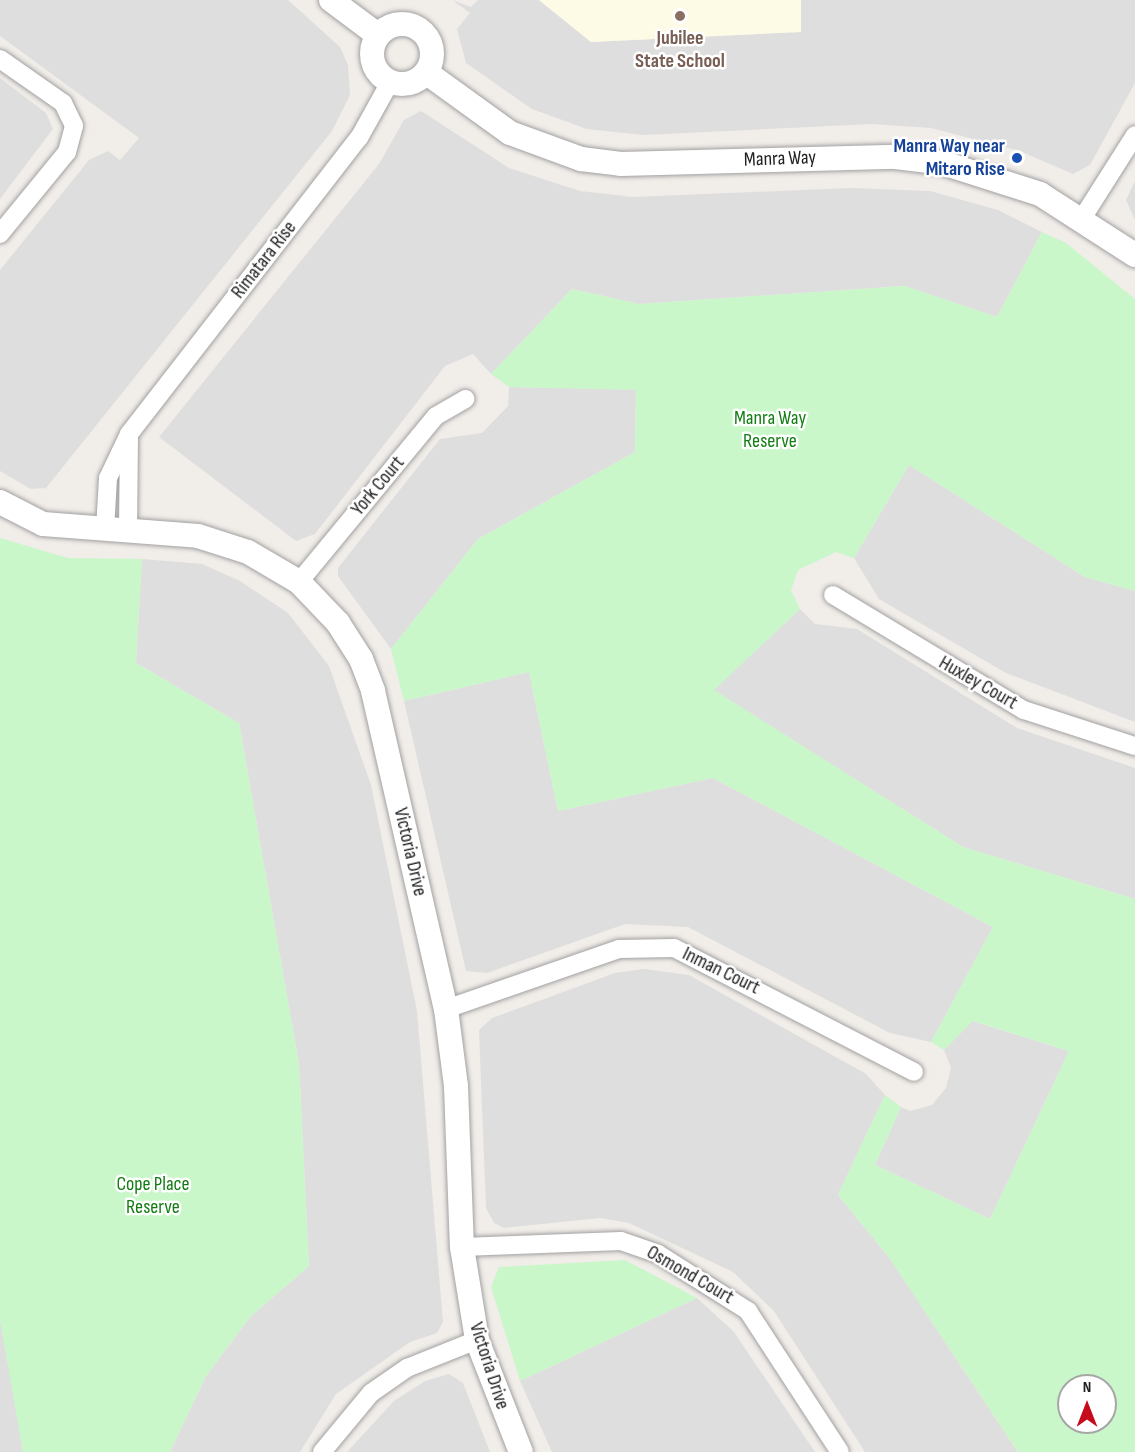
<!DOCTYPE html>
<html>
<head>
<meta charset="utf-8">
<style>
	body { margin:0 }
	#map { position:relative; width:1135px; height:1452px; overflow:hidden; background:#f1ede9; font-family:"Sofia Sans Condensed",sans-serif }
	div>[style] { position:absolute }
	.residential>* { inset:0; background:#dfdede }
	.education>* { inset:0; background:#fdfbe5 }
	.park>* { inset:0; background:#caf7ca }
	.roads { filter:drop-shadow(0 0 2px #a2a2a2) drop-shadow(0 0 2px #a2a2a2) }
	.minor>* { height:18px; margin:-9px; padding:0 9px; transform-origin:9px; border-radius:9px; background:#fff }
	.tertiary>* { height:24px; margin:-12px; padding:0 12px; transform-origin:12px; border-radius:12px; background:#fff }
	.tertiary>.ring { margin:-12px; padding:0; box-sizing:content-box; background:none; border:24px solid #fff; border-radius:50% }
	.dots>* { width:16px; height:16px; translate:-50% -50%; box-sizing:border-box; border:3px solid #fff; border-radius:50% }
	span { translate:-50% -50%; white-space:nowrap; text-align:center; line-height:1.15; -webkit-text-stroke:5px #fff; paint-order:stroke }
	.education-label { font-size:20px; color:#785e54; font-weight:700 }
	.transit-label { font-size:20px; color:#164399; font-weight:700 }
	.right { translate:-100% -50%; text-align:right }
	.street-label { font-size:20px; color:#212121 }
	.park-label { font-size:20px; color:#137c13 }
	.north { position:absolute; left:1057px; top:1374px; width:60px; height:60px; box-sizing:border-box; background:#fff; border:2px solid #a6a6a6; border-radius:50%; rotate:0deg; font-size:16px; font-weight:700; line-height:24px; text-align:center; color:#212121 }
	.north::after { content:''; display:block; margin:auto; width:21px; height:27px; background:#c60c1c; clip-path:polygon(50% 0,100% 100%,50% 72%,0 100%) }
</style>
</head>
<body>
<div id="map">
	<div class="residential">
		<div style="clip-path:polygon(0 0,288px 0,340px 47px,348px 65px,350px 95px,332px 131px,46px 488px,31px 489px,0 471px,0 270px,89px 160px,108px 151px,120px 160px,139px 138px,0 36px)"></div>
		<div style="clip-path:polygon(452px 0,471px 7px,478px 0,539px 0,591px 42px,801px 32px,801px 0,1135px 0,1135px 83px,1090px 165px,1073px 174px,1020px 151px,931px 128px,871px 124px,644px 135px,587px 129px,532px 109px,466px 63px,457px 29px,470px 13px)"></div>
		<div style="clip-path:polygon(0 78px,46px 113px,53px 129px,0 199px)"></div>
		<div style="clip-path:polygon(421px 111px,509px 168px,580px 191px,633px 197px,850px 188px,930px 191px,998px 210px,1042px 232px,997px 317px,904px 286px,639px 304px,572px 289px,491px 374px,473px 354px,445px 366px,315px 534px,296px 541px,159px 437px,379px 164px,404px 120px)"></div>
		<div style="clip-path:polygon(1135px 181px,1135px 220px,1126px 200px)"></div>
		<div style="clip-path:polygon(509px 387px,636px 389px,635px 452px,478px 539px,391px 649px,338px 576px,338px 568px,440px 439px,482px 433px,508px 406px)"></div>
		<div style="clip-path:polygon(909px 465px,1085px 577px,1135px 591px,1135px 722px,1006px 673px,879px 599px,854px 558px)"></div>
		<div style="clip-path:polygon(142px 559px,202px 564px,240px 581px,288px 613px,329px 666px,371px 785px,417px 1011px,443px 1322px,437px 1333px,410px 1342px,336px 1394px,300px 1452px,170px 1452px,206px 1376px,250px 1317px,309px 1266px,299px 1064px,239px 723px,136px 663px)"></div>
		<div style="clip-path:polygon(800px 609px,815px 624px,857px 629px,1017px 728px,1135px 768px,1135px 899px,963px 847px,713px 690px)"></div>
		<div style="clip-path:polygon(529px 672px,558px 811px,713px 778px,993px 927px,931px 1042px,890px 1033px,688px 927px,625px 924px,487px 973px,466px 971px,404px 701px)"></div>
		<div style="clip-path:polygon(644px 969px,689px 975px,866px 1074px,885px 1095px,838px 1195px,888px 1256px,1018px 1452px,865px 1452px,774px 1311px,733px 1272px,629px 1223px,600px 1218px,504px 1228px,494px 1223px,486px 1208px,479px 1030px,492px 1018px,615px 973px)"></div>
		<div style="clip-path:polygon(972px 1021px,1069px 1051px,990px 1219px,875px 1165px,901px 1107px,910px 1111px,932px 1105px,946px 1088px,951px 1068px,944px 1050px)"></div>
		<div style="clip-path:polygon(697px 1298px,734px 1332px,815px 1452px,552px 1452px,520px 1381px)"></div>
		<div style="clip-path:polygon(0 1320px,11px 1378px,23px 1452px,0 1452px)"></div>
		<div style="clip-path:polygon(449px 1374px,463px 1383px,490px 1452px,347px 1452px,394px 1401px,425px 1381px)"></div>
	</div>
	<div class="education">
		<div style="clip-path:polygon(539px 0,801px 0,801px 32px,591px 42px)"></div>
	</div>
	<div class="park">
		<div style="clip-path:polygon(evenodd,1042px 232px,1066px 243px,1135px 299px,1135px 591px,1085px 577px,909px 465px,854px 558px,836px 552px,798px 570px,791px 590px,800px 609px,714px 690px,963px 847px,1135px 899px,1135px 1452px,1018px 1452px,888px 1256px,838px 1195px,885px 1095px,901px 1107px,875px 1165px,990px 1219px,1069px 1051px,973px 1021px,944px 1050px,931px 1042px,993px 927px,713px 778px,558px 811px,529px 672px,404px 701px,391px 649px,478px 539px,635px 452px,636px 390px,509px 387px,491px 374px,572px 289px,639px 304px,905px 286px,997px 317px,1042px 232px,1069px 1386px,1105px 1386px,1105px 1422px,1069px 1422px,1069px 1386px)"></div>
		<div style="clip-path:polygon(0 538px,68px 558px,142px 559px,136px 663px,239px 723px,299px 1064px,309px 1266px,250px 1317px,206px 1376px,170px 1452px,23px 1452px,0 1320px)"></div>
		<div style="clip-path:polygon(625px 1260px,697px 1298px,520px 1381px,491px 1287px,499px 1267px)"></div>
	</div>
	<div class="roads">
		<div class="minor">
			<div style="left:0;top:59px;width:77px;rotate:34.9deg"></div>
			<div style="left:63px;top:103px;width:25px;rotate:64deg"></div>
			<div style="left:74px;top:126px;width:27px;rotate:105deg"></div>
			<div style="left:67px;top:152px;width:106px;rotate:129.3deg"></div>
			<div style="left:1083px;top:217px;width:97px;rotate:-57.6deg"></div>
			<div style="left:105px;top:530px;width:52px;rotate:-86.7deg"></div>
			<div style="left:108px;top:478px;width:49px;rotate:-64.5deg"></div>
			<div style="left:129px;top:434px;width:375px;rotate:-52.2deg"></div>
			<div style="left:359px;top:138px;width:64px;rotate:-61deg"></div>
			<div style="left:128px;top:531px;width:96px;rotate:-89.4deg"></div>
			<div style="left:299px;top:582px;width:215px;rotate:-50.5deg"></div>
			<div style="left:436px;top:416px;width:34px;rotate:-30deg"></div>
			<div style="left:833px;top:595px;width:223px;rotate:31.1deg"></div>
			<div style="left:1024px;top:710px;width:117px;rotate:18deg"></div>
			<div style="left:446px;top:1009px;width:183px;rotate:-19.1deg"></div>
			<div style="left:619px;top:949px;width:55px;rotate:-1deg"></div>
			<div style="left:674px;top:948px;width:270px;rotate:27.3deg"></div>
			<div style="left:462px;top:1247px;width:159px;rotate:-2.2deg"></div>
			<div style="left:621px;top:1241px;width:39px;rotate:19deg"></div>
			<div style="left:658px;top:1254px;width:107px;rotate:32.3deg"></div>
			<div style="left:748px;top:1311px;width:168px;rotate:56.9deg"></div>
			<div style="left:322px;top:1452px;width:77px;rotate:-50.3deg"></div>
			<div style="left:371px;top:1393px;width:44px;rotate:-34.8deg"></div>
			<div style="left:407px;top:1368px;width:75px;rotate:-21.8deg"></div>
		</div>
		<div class="tertiary">
			<div style="left:331px;top:0;width:59px;rotate:36.7deg"></div>
			<div class="ring" style="left:372px;top:24px;width:36px;height:36px"></div>
			<div style="left:427px;top:73px;width:102px;rotate:35.9deg"></div>
			<div style="left:510px;top:133px;width:76px;rotate:20.1deg"></div>
			<div style="left:581px;top:159px;width:40px;rotate:7.1deg"></div>
			<div style="left:621px;top:164px;width:275px;rotate:-1.5deg"></div>
			<div style="left:896px;top:157px;width:47px;rotate:7.3deg"></div>
			<div style="left:943px;top:163px;width:102px;rotate:17.7deg"></div>
			<div style="left:1040px;top:194px;width:113px;rotate:32.7deg"></div>
			<div style="left:0;top:502px;width:48px;rotate:27.1deg"></div>
			<div style="left:43px;top:524px;width:155px;rotate:4.4deg"></div>
			<div style="left:198px;top:536px;width:52px;rotate:17.7deg"></div>
			<div style="left:248px;top:552px;width:59px;rotate:30.5deg"></div>
			<div style="left:299px;top:582px;width:57px;rotate:46.4deg"></div>
			<div style="left:338px;top:623px;width:43px;rotate:57.4deg"></div>
			<div style="left:361px;top:659px;width:34px;rotate:69deg"></div>
			<div style="left:373px;top:691px;width:326px;rotate:77.1deg"></div>
			<div style="left:446px;top:1009px;width:78px;rotate:82.6deg"></div>
			<div style="left:456px;top:1086px;width:161px;rotate:87.9deg"></div>
			<div style="left:462px;top:1247px;width:94px;rotate:80.8deg"></div>
			<div style="left:477px;top:1340px;width:120px;rotate:68.6deg"></div>
		</div>
	</div>
	<div class="dots">
		<div style="left:680px;top:16px;background:#8d6e63"></div>
		<div style="left:1017px;top:158px;background:#1a4fb4"></div>
	</div>
	<div class="education-label">
		<span style="left:680px;top:50px">Jubilee<br>State School</span>
	</div>
	<div class="transit-label">
		<span class="right" style="left:1005px;top:158px">Manra Way near<br>Mitaro Rise</span>
	</div>
	<div class="street-label">
		<span style="left:780px;top:159px;rotate:-2deg">Manra Way</span>
		<span style="left:264px;top:260px;rotate:-52deg">Rimatara Rise</span>
		<span style="left:378px;top:486px;rotate:-50deg">York Court</span>
		<span style="left:978px;top:683px;rotate:30deg">Huxley Court</span>
		<span style="left:410px;top:852px;rotate:77deg">Victoria Drive</span>
		<span style="left:721px;top:971px;rotate:26deg">Inman Court</span>
		<span style="left:690px;top:1275px;rotate:30deg">Osmond Court</span>
		<span style="left:489px;top:1366px;rotate:72deg">Victoria Drive</span>
	</div>
	<div class="park-label">
		<span style="left:770px;top:430px">Manra Way<br>Reserve</span>
		<span style="left:153px;top:1196px">Cope Place<br>Reserve</span>
	</div>
	<div class="north">N</div>
</div>
</body>
</html>
